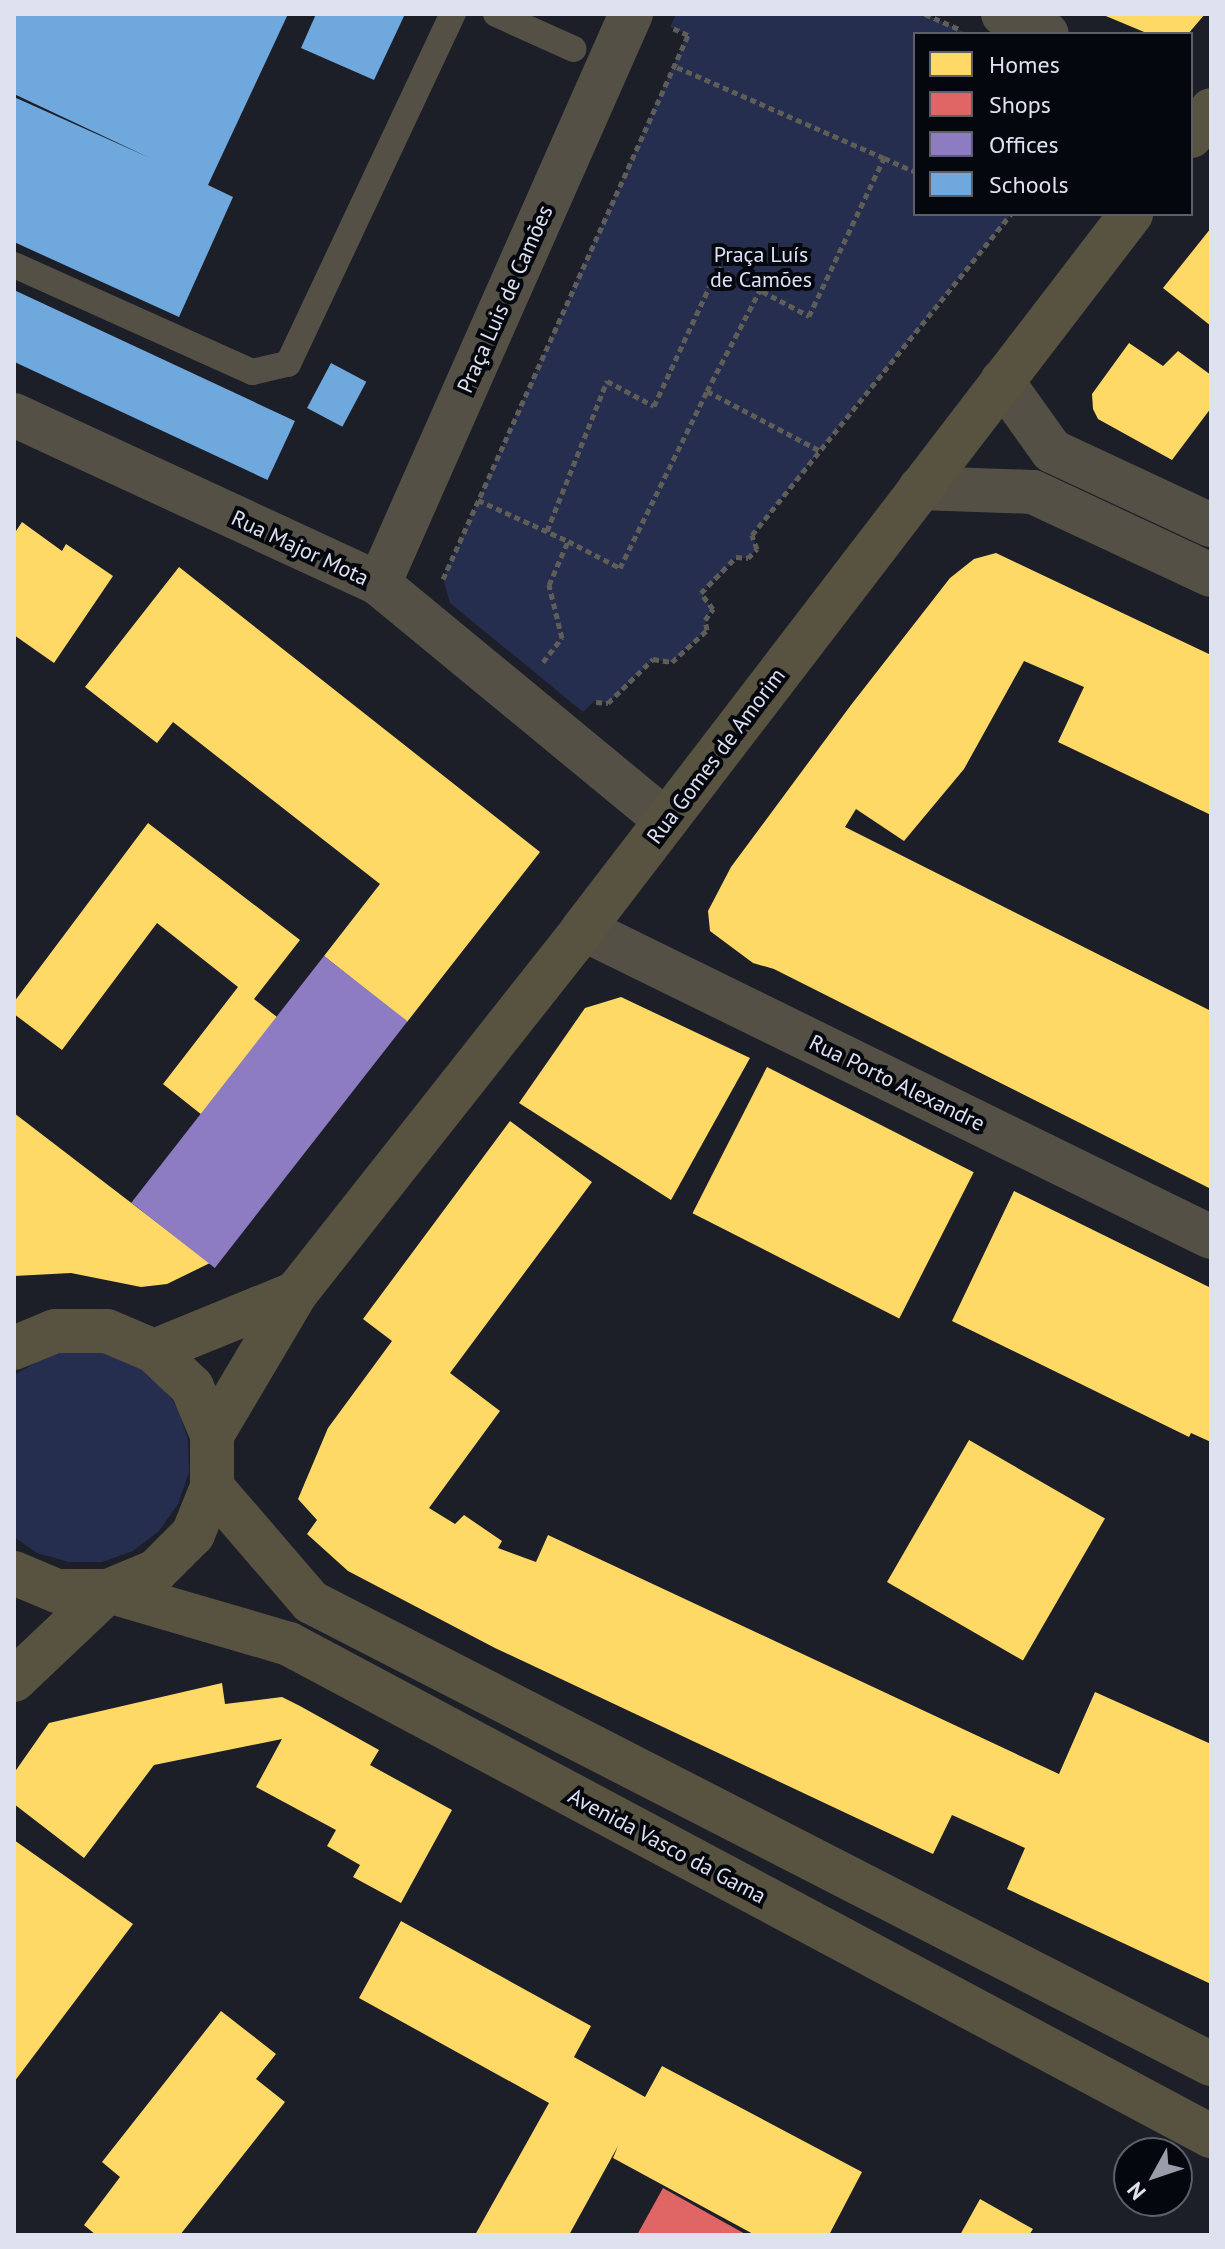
<!DOCTYPE html>
<html>
<head>
<meta charset="utf-8">
<style>
	body { margin:0 }
	#map { position:relative; width:1225px; height:2249px; overflow:hidden; background:#1c1e28; font-family:"PT Sans",sans-serif }
	div>[style] { position:absolute }
	.green>* { inset:0; background:#262e4f }
	.homes>* { inset:0; background:#ffd966; transform-origin:0 0 }
	.shops>* { inset:0; background:#e06666 }
	.offices>* { inset:0; background:#8e7cc3; transform-origin:0 0 }
	.schools>* { inset:0; background:#6fa8dc; transform-origin:0 0 }
	.path>* { height:5px; margin-top:-2.5px; transform-origin:0; background:repeating-linear-gradient(90deg,#5f5d57 0 6px,transparent 0 10px) }
	.service>* { height:26px; margin:-13px; padding:0 13px; transform-origin:13px; border-radius:13px; background:#545045 }
	.minor>* { height:44px; margin:-22px; padding:0 22px; transform-origin:22px; border-radius:22px; background:#545045 }
	.tertiary>* { height:44px; margin:-22px; padding:0 22px; transform-origin:22px; border-radius:22px; background:#545045 }
	.secondary>* { height:44px; margin:-22px; padding:0 22px; transform-origin:22px; border-radius:22px; background:#585240 }
	span { translate:-50% -50%; white-space:nowrap; text-align:center; line-height:1.15; -webkit-text-stroke:8px #05070e; paint-order:stroke }
	.park-label { font-size:22px; color:#dce1f4 }
	.street-label { font-size:22px; color:#dee2ef }
	.frame { position:absolute; inset:0; border:16px solid #dee2ef; pointer-events:none }
	.legend { position:absolute; left:913px; top:32px; width:280px; height:184px; box-sizing:border-box; background:#05070e; border:2px solid #5c5f68; margin:0; padding:10px 14px; list-style:none; font-size:24px; color:#dee2ef }
	.legend li { display:flex; align-items:center; gap:16px; height:40px }
	.legend b { width:40px; border:2px solid #5c5f68 }
	.north { position:absolute; left:1113px; top:2137px; width:80px; height:80px; box-sizing:border-box; background:#05070e; border:2px solid #5c5f68; border-radius:50%; rotate:230deg; font-size:22px; font-weight:700; line-height:32px; text-align:center; color:#dee2ef }
	.north::after { content:''; display:block; margin:auto; width:28px; height:36px; background:#9a9da9; clip-path:polygon(50% 0,100% 100%,50% 72%,0 100%) }
</style>
</head>
<body>
<div id="map">
	<div class="green">
		<div style="clip-path:polygon(676px 14px,925px 14px,969px 34px,915px 34px,915px 214px,1011px 214px,752px 535px,757px 549px,748px 558px,736px 558px,701px 593px,713px 609px,705px 620px,707px 630px,672px 662px,653px 660px,608px 703px,594px 701px,583px 712px,450px 603px,443px 578px,687px 35px,670px 27px)"></div>
		<div style="clip-path:polygon(88px 1349px,124px 1358px,156px 1378px,178px 1408px,188px 1440px,189px 1472px,178px 1504px,159px 1531px,133px 1551px,102px 1562px,69px 1562px,37px 1553px,14px 1537px,14px 1375px,51px 1354px)"></div>
	</div>
	<div class="homes">
		<div style="clip-path:polygon(1101px 14px,1205px 14px,1188px 34px,1149px 34px)"></div>
		<div style="clip-path:polygon(1211px 228px,1211px 326px,1163px 288px)"></div>
		<div style="clip-path:polygon(1129px 343px,1163px 366px,1178px 351px,1211px 375px,1211px 408px,1172px 460px,1098px 419px,1093px 409px,1092px 394px)"></div>
		<div style="clip-path:polygon(22px 522px,62px 551px,66px 544px,113px 576px,54px 663px,14px 635px,14px 534px)"></div>
		<div style="clip-path:polygon(996px 553px,1211px 655px,1211px 815px,1058px 742px,1084px 687px,1024px 661px,964px 769px,904px 841px,856px 809px,845px 827px,1211px 1011px,1211px 1189px,774px 969px,753px 963px,710px 931px,708px 911px,731px 867px,851px 705px,950px 578px,974px 559px)"></div>
		<div style="clip-path:polygon(179px 567px,540px 852px,407px 1022px,324px 956px,380px 884px,173px 722px,157px 743px,85px 687px)"></div>
		<div style="clip-path:polygon(148px 823px,300px 940px,254px 999px,277px 1017px,202px 1115px,163px 1084px,238px 987px,157px 923px,62px 1050px,14px 1014px,14px 1002px)"></div>
		<div style="clip-path:polygon(621px 997px,750px 1058px,671px 1200px,519px 1103px,585px 1008px)"></div>
		<div style="left:767px;top:1067px;width:232px;height:164px;rotate:27deg"></div>
		<div style="clip-path:polygon(14px 1113px,134px 1205px,210px 1263px,167px 1284px,141px 1287px,71px 1273px,14px 1276px)"></div>
		<div style="clip-path:polygon(510px 1121px,592px 1182px,450px 1373px,500px 1411px,429px 1508px,455px 1524px,464px 1515px,502px 1541px,498px 1548px,536px 1562px,548px 1535px,1059px 1774px,1095px 1692px,1211px 1744px,1211px 1984px,1007px 1889px,1025px 1848px,952px 1815px,933px 1854px,495px 1648px,348px 1571px,307px 1534px,317px 1520px,298px 1499px,328px 1428px,392px 1341px,363px 1319px)"></div>
		<div style="clip-path:polygon(1014px 1191px,1211px 1288px,1211px 1442px,1191px 1433px,1189px 1437px,952px 1321px)"></div>
		<div style="left:969px;top:1440px;width:157px;height:164px;rotate:30deg"></div>
		<div style="clip-path:polygon(222px 1683px,225px 1704px,282px 1697px,300px 1706px,379px 1750px,370px 1765px,452px 1810px,401px 1903px,353px 1877px,360px 1865px,327px 1846px,336px 1830px,256px 1787px,282px 1739px,154px 1765px,84px 1858px,14px 1804px,14px 1773px,49px 1723px)"></div>
		<div style="clip-path:polygon(14px 1840px,133px 1924px,14px 2082px)"></div>
		<div style="clip-path:polygon(401px 1921px,591px 2026px,574px 2057px,645px 2097px,662px 2066px,862px 2172px,829px 2235px,755px 2235px,613px 2158px,618px 2146px,569px 2235px,475px 2235px,549px 2103px,359px 1998px)"></div>
		<div style="clip-path:polygon(221px 2011px,276px 2054px,256px 2079px,285px 2102px,180px 2235px,96px 2235px,84px 2225px,120px 2177px,102px 2162px)"></div>
		<div style="clip-path:polygon(980px 2199px,1033px 2229px,1029px 2235px,960px 2235px)"></div>
	</div>
	<div class="shops">
		<div style="clip-path:polygon(663px 2188px,747px 2235px,637px 2235px)"></div>
	</div>
	<div class="offices">
		<div style="left:324px;top:956px;width:106px;height:313px;rotate:38deg"></div>
	</div>
	<div class="schools">
		<div style="clip-path:polygon(14px 14px,288px 14px,208px 185px,233px 197px,179px 317px,14px 242px,14px 97px,150px 158px,14px 94px)"></div>
		<div style="clip-path:polygon(316px 14px,405px 14px,374px 80px,301px 48px)"></div>
		<div style="left:14px;top:290px;width:310px;height:65px;rotate:25deg"></div>
		<div style="left:331px;top:363px;width:40px;height:51px;rotate:28deg"></div>
	</div>
	<div class="path">
		<div style="left:925px;top:14px;width:39px;rotate:24deg"></div>
		<div style="left:884px;top:158px;width:34px;rotate:24deg"></div>
		<div style="left:707px;top:391px;width:114px;rotate:-62.3deg"></div>
		<div style="left:478px;top:500px;width:99px;rotate:24.5deg"></div>
		<div style="left:547px;top:531px;width:162px;rotate:-68.2deg"></div>
		<div style="left:607px;top:381px;width:53px;rotate:28deg"></div>
		<div style="left:654px;top:406px;width:152px;rotate:-65.1deg"></div>
		<div style="left:718px;top:268px;width:103px;rotate:27.8deg"></div>
		<div style="left:809px;top:316px;width:175px;rotate:-64.6deg"></div>
		<div style="left:884px;top:158px;width:229px;rotate:-156.3deg"></div>
		<div style="left:443px;top:579px;width:597px;rotate:-65.75deg"></div>
		<div style="left:688px;top:35px;width:17px;rotate:-156deg"></div>
		<div style="left:543px;top:662px;width:31px;rotate:-52deg"></div>
		<div style="left:562px;top:638px;width:55px;rotate:-103.8deg"></div>
		<div style="left:549px;top:585px;width:48px;rotate:-66.6deg"></div>
		<div style="left:568px;top:541px;width:59px;rotate:27.4deg"></div>
		<div style="left:620px;top:568px;width:197px;rotate:-63.8deg"></div>
		<div style="left:707px;top:391px;width:130px;rotate:27.9deg"></div>
		<div style="left:596px;top:702px;width:12px;rotate:5deg"></div>
		<div style="left:608px;top:703px;width:63px;rotate:-44.4deg"></div>
		<div style="left:653px;top:659px;width:19px;rotate:9deg"></div>
		<div style="left:672px;top:662px;width:47px;rotate:-42.4deg"></div>
		<div style="left:707px;top:630px;width:10px;rotate:-101deg"></div>
		<div style="left:705px;top:620px;width:14px;rotate:-54deg"></div>
		<div style="left:713px;top:609px;width:20px;rotate:-127deg"></div>
		<div style="left:701px;top:593px;width:50px;rotate:-45.8deg"></div>
		<div style="left:736px;top:557px;width:12px;rotate:5deg"></div>
		<div style="left:748px;top:558px;width:13px;rotate:-45deg"></div>
		<div style="left:757px;top:549px;width:15px;rotate:-110deg"></div>
		<div style="left:752px;top:535px;width:412px;rotate:-51.1deg"></div>
	</div>
	<div class="service">
		<div style="left:496px;top:14px;width:85px;rotate:24.2deg"></div>
		<div style="left:14px;top:265px;width:261px;rotate:24.2deg"></div>
		<div style="left:252px;top:372px;width:37px;rotate:-13deg"></div>
		<div style="left:288px;top:364px;width:387px;rotate:-64.8deg"></div>
	</div>
	<div class="minor">
		<div style="left:1003px;top:14px;width:48px;rotate:24.4deg"></div>
		<div style="left:14px;top:415px;width:402px;rotate:24.8deg"></div>
		<div style="left:379px;top:584px;width:372px;rotate:39.5deg"></div>
		<div style="left:379px;top:584px;width:623px;rotate:-66.15deg"></div>
		<div style="left:583px;top:929px;width:699px;rotate:26.13deg"></div>
	</div>
	<div class="tertiary">
		<div style="left:1002px;top:381px;width:86px;rotate:54.5deg"></div>
		<div style="left:1052px;top:451px;width:175px;rotate:25deg"></div>
		<div style="left:920px;top:488px;width:113px;rotate:2deg"></div>
		<div style="left:1033px;top:492px;width:196px;rotate:25deg"></div>
	</div>
	<div class="secondary">
		<div style="left:1191px;top:136px;width:33px;rotate:-52deg"></div>
		<div style="left:14px;top:1348px;width:44px;rotate:-22.5deg"></div>
		<div style="left:55px;top:1331px;width:52px"></div>
		<div style="left:107px;top:1331px;width:51px;rotate:23.1deg"></div>
		<div style="left:154px;top:1351px;width:52px;rotate:43.5deg"></div>
		<div style="left:192px;top:1387px;width:52px;rotate:67.4deg"></div>
		<div style="left:212px;top:1435px;width:52px;rotate:90deg"></div>
		<div style="left:212px;top:1487px;width:51px;rotate:112deg"></div>
		<div style="left:193px;top:1534px;width:52px;rotate:135deg"></div>
		<div style="left:156px;top:1571px;width:52px;rotate:157.4deg"></div>
		<div style="left:108px;top:1591px;width:51px;rotate:180deg"></div>
		<div style="left:57px;top:1591px;width:47px;rotate:-157.3deg"></div>
		<div style="left:154px;top:1351px;width:153px;rotate:-22.2deg"></div>
		<div style="left:212px;top:1435px;width:165px;rotate:-59.4deg"></div>
		<div style="left:296px;top:1293px;width:464px;rotate:-51.7deg"></div>
		<div style="left:583px;top:929px;width:901px;rotate:-52.53deg"></div>
		<div style="left:212px;top:1487px;width:152px;rotate:49.3deg"></div>
		<div style="left:311px;top:1602px;width:1012px;rotate:27.17deg"></div>
		<div style="left:108px;top:1591px;width:189px;rotate:16.3deg"></div>
		<div style="left:289px;top:1644px;width:1045px;rotate:28.09deg"></div>
		<div style="left:14px;top:1680px;width:129px;rotate:-43.4deg"></div>
	</div>
	<div class="park-label">
		<span style="left:761px;top:267px">Praça Luís<br>de Camões</span>
	</div>
	<div class="street-label">
		<span style="left:505px;top:299px;rotate:-66deg">Praça Luis de Camões</span>
		<span style="left:300px;top:548px;rotate:25deg">Rua Major Mota</span>
		<span style="left:716px;top:756px;rotate:-53deg">Rua Gomes de Amorim</span>
		<span style="left:897px;top:1083px;rotate:26deg">Rua Porto Alexandre</span>
		<span style="left:667px;top:1846px;rotate:28deg">Avenida Vasco da Gama</span>
	</div>
	<div class="frame"></div>
	<ul class="legend">
	<li><b style="height:22px;background:#ffd966"></b>Homes</li>
	<li><b style="height:22px;background:#e06666"></b>Shops</li>
	<li><b style="height:22px;background:#8e7cc3"></b>Offices</li>
	<li><b style="height:22px;background:#6fa8dc"></b>Schools</li>
	</ul>
	<div class="north">N</div>
</div>
</body>
</html>
